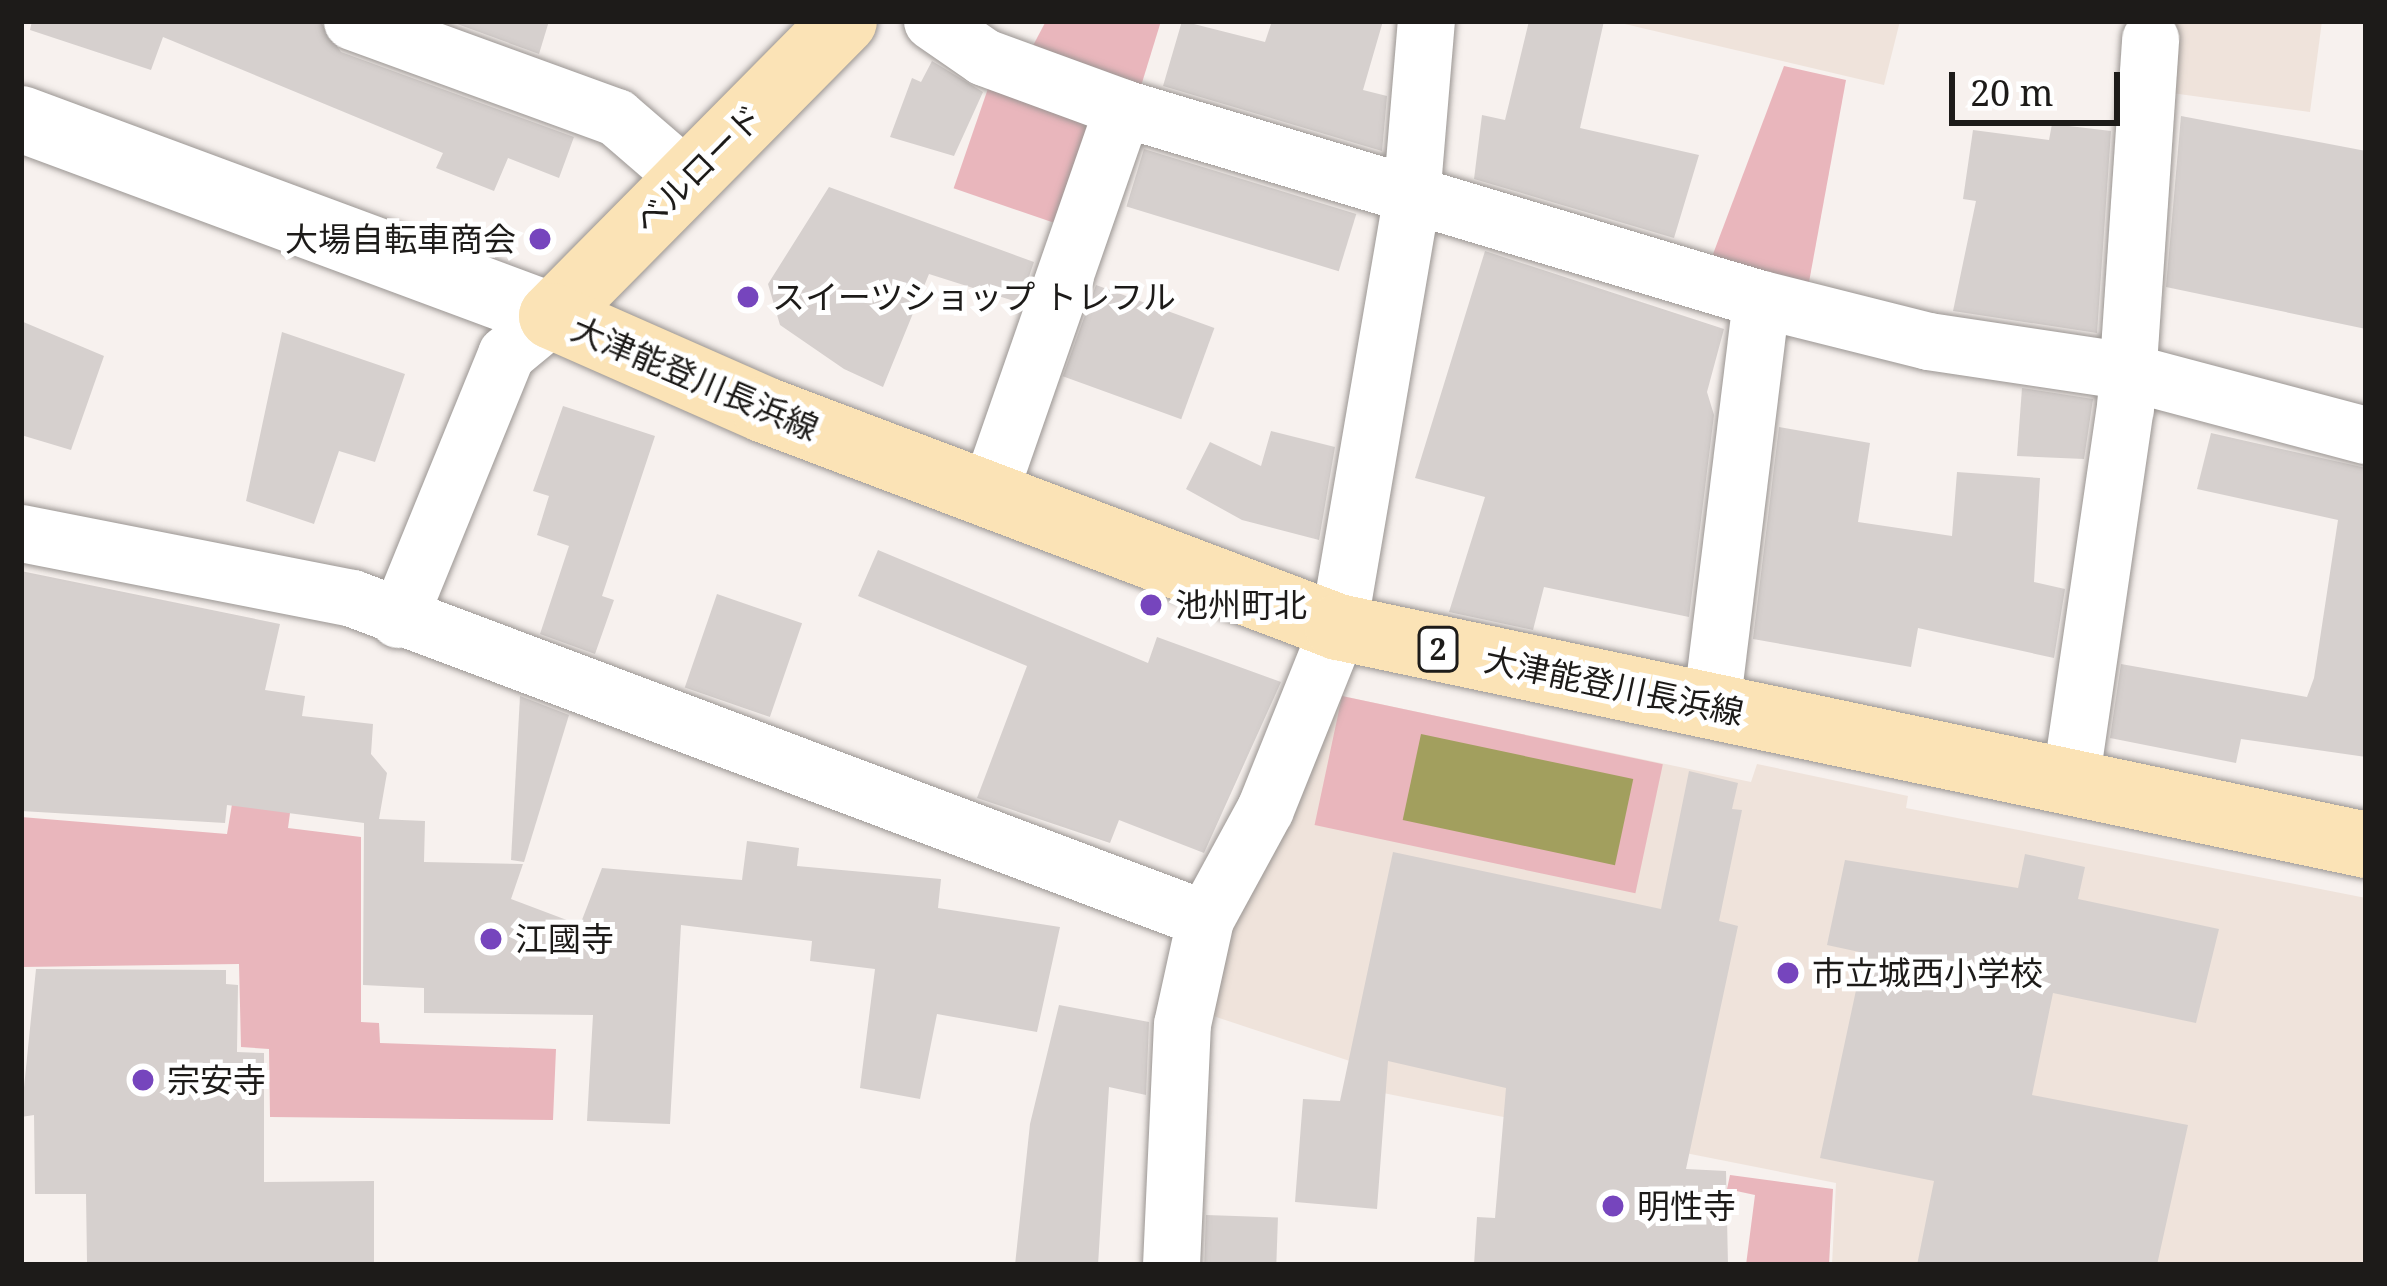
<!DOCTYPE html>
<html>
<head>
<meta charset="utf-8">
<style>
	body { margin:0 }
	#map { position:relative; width:2387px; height:1286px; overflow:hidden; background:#f7f1ee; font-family:"Noto Serif","Noto Sans JP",serif }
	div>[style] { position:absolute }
	.built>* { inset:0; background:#efe3db }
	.green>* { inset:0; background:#e9b6bc; transform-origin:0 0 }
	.water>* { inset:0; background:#a29f5e; transform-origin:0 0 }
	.building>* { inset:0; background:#d6d0ce; transform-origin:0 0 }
	.roads { filter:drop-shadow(0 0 3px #9a9592) drop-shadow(0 0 3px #9a9592) }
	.minor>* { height:57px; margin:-28.5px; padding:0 28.5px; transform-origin:28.5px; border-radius:28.5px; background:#fff }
	.tertiary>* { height:66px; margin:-33px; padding:0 33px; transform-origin:33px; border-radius:33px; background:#fff }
	.primary>* { height:66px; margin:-33px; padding:0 33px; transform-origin:33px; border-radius:33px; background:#fbe3b6 }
	.dots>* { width:33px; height:33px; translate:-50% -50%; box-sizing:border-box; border:6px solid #fff; border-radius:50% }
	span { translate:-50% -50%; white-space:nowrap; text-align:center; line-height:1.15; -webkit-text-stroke:10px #fff; paint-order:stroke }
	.shield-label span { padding:3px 9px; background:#fff; border:3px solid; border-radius:9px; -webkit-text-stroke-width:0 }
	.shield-label { font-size:30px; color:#1d1b19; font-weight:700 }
	.street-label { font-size:33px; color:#1d1b19 }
	.poi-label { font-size:33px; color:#1d1b19 }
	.right { translate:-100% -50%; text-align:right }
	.left { translate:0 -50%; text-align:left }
	.frame { position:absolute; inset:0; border:24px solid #1d1b19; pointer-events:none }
	.scale { position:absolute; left:1949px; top:72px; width:171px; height:54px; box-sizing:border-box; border:6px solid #1d1b19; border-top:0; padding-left:15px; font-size:36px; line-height:42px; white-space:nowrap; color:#1d1b19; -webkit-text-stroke:9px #fff; paint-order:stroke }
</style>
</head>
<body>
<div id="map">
	<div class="built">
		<div style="clip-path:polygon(1612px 21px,1900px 21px,1884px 85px)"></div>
		<div style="clip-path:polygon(2165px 21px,2322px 21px,2310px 112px,2157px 91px)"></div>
		<div style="clip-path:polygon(1342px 696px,1751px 782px,1757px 764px,1908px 796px,1906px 808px,2366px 898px,2366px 1265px,1832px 1265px,1836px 1183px,1363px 1089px,1365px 1066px,1201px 1012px,1219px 934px)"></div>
	</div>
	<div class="green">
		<div style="clip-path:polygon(1046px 21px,1161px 21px,1137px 99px,1028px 55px)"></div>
		<div style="clip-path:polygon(1784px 66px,1846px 80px,1807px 293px,1707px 270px)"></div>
		<div style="left:994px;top:71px;width:120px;height:124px;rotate:19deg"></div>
		<div style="left:1342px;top:696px;width:328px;height:132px;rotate:12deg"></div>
		<div style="clip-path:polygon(242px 745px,298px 753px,288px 828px,361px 837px,361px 1022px,379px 1023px,380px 1043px,556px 1049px,553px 1120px,270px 1117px,269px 1049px,241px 1047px,239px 964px,21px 967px,21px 817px,227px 834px)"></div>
		<div style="clip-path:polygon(1730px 1175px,1833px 1189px,1829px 1265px,1746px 1265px,1755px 1195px,1727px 1189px)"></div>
	</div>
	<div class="water">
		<div style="left:1421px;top:734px;width:217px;height:88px;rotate:12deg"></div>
	</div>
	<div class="building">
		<div style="clip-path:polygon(32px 21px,320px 21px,341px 52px,574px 137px,559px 178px,508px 158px,494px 191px,436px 168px,443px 153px,163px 37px,151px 70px,30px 30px)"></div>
		<div style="clip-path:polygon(449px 21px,549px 21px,539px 54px)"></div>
		<div style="clip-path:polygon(1182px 21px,1265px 42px,1272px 21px,1383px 21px,1363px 90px,1387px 96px,1382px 151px,1163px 86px)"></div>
		<div style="clip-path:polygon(1529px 21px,1604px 21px,1580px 128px,1699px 155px,1674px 238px,1474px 179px,1482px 115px,1505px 120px)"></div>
		<div style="clip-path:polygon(932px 61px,983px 92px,954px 156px,890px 137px,912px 78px,921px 82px)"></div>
		<div style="clip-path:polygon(2181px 116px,2366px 151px,2366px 329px,2166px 287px)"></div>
		<div style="clip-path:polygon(2052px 124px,2111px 131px,2097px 333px,1953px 311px,1976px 201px,1963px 199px,1973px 130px,2049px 140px)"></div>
		<div style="left:1144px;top:149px;width:222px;height:60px;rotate:17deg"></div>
		<div style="clip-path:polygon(829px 187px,1034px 262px,1020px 303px,929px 274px,883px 387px,844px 369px,780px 325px,768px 284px)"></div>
		<div style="clip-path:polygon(1485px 251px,1724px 329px,1707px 392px,1714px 415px,1689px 617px,1544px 587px,1533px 630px,1449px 612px,1485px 497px,1415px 478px)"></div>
		<div style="left:1096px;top:285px;width:126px;height:97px;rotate:20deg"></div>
		<div style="clip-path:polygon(21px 321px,104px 356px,71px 450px,21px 435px)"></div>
		<div style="clip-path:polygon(282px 332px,405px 374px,375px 462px,339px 451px,314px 524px,246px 501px)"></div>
		<div style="clip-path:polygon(2022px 388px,2093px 399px,2084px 459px,2017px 456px)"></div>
		<div style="clip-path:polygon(563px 406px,655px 436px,602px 596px,614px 600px,595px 654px,540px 634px,569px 546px,537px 535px,549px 496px,533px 491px)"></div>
		<div style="clip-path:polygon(1779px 427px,1870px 443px,1858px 522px,1952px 536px,1957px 472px,2040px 478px,2034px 582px,2065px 589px,2054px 658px,1918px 628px,1911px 667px,1753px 639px)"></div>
		<div style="clip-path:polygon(1271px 431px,1335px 447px,1319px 540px,1242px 520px,1186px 489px,1210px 442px,1261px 466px)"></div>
		<div style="clip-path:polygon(2211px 433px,2366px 468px,2366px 757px,2241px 739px,2236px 763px,2110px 738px,2121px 664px,2307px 697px,2314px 678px,2338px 520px,2197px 489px)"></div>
		<div style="clip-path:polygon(878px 550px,1148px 663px,1157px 637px,1281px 682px,1204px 853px,1119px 820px,1110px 843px,977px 798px,1027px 666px,858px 596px)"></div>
		<div style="clip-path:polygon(21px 571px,280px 624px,265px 690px,305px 696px,302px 716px,373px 724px,371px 754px,387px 773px,379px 819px,425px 821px,424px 862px,523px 864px,511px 899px,580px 925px,602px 868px,742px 880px,747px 841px,799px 848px,797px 866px,941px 879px,938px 908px,1060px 927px,1037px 1032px,937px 1014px,920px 1099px,860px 1088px,875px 969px,810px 961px,812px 941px,681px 925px,670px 1124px,587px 1121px,593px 1015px,424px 1013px,424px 988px,363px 985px,364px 823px,227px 805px,225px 823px,21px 811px)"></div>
		<div style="left:717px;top:594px;width:90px;height:99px;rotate:19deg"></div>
		<div style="clip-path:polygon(520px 696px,569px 715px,524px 862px,511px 860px)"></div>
		<div style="clip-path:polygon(1689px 771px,1738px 783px,1732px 809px,1742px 810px,1719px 921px,1738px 926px,1686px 1169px,1726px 1171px,1728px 1265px,1474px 1265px,1477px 1217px,1495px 1218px,1506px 1088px,1388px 1061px,1377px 1209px,1295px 1202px,1303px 1099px,1340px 1101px,1393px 852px,1661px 909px)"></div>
		<div style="clip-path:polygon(2025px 854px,2085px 867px,2078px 899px,2219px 929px,2196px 1023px,2053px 993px,2032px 1095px,2188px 1125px,2157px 1265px,1917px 1265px,1934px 1181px,1820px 1158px,1864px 953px,1827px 945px,1845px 860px,2018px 888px)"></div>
		<div style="clip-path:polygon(36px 969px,226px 970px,226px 984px,238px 985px,237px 1052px,264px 1053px,264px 1182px,374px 1181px,374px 1265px,87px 1262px,86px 1194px,35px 1194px,34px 1115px,21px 1117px)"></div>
		<div style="clip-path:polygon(1059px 1005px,1149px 1022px,1146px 1095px,1109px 1087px,1098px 1265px,1015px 1265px,1030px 1124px)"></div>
		<div style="left:1206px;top:1215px;width:72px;height:50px;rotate:2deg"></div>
	</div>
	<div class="roads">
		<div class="minor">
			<div style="left:352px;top:21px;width:281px;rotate:20deg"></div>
			<div style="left:616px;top:117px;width:96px;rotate:40.8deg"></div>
			<div style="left:932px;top:21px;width:63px;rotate:34.7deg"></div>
			<div style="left:984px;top:57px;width:148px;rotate:20.1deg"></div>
			<div style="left:1123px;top:108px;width:666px;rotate:16.67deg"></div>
			<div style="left:1761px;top:299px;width:172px;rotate:14.1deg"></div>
			<div style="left:1928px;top:341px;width:195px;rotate:8.5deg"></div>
			<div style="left:2121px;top:370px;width:253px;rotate:14.9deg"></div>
			<div style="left:988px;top:495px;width:410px;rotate:-70.8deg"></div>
			<div style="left:21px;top:533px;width:337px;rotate:11.1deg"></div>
			<div style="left:352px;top:598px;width:911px;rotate:20.62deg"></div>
			<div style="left:398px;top:619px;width:286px;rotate:-67.8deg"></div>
			<div style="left:506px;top:354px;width:60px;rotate:-39.6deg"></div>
			<div style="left:1711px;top:707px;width:411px;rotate:-83deg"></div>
			<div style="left:2070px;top:783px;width:379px;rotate:-81.7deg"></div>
			<div style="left:2125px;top:408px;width:370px;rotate:-86.1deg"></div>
			<div style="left:1171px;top:1265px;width:241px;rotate:-87.4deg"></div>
			<div style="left:1182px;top:1024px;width:107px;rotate:-77.6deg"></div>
			<div style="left:1205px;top:919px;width:125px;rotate:-61.4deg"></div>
			<div style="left:1265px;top:809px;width:196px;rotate:-68.1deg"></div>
			<div style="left:1338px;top:627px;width:435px;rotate:-80.3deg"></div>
			<div style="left:1411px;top:198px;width:178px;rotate:-85.2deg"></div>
		</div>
		<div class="tertiary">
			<div style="left:21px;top:119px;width:566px;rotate:20.35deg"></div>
		</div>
		<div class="primary">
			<div style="left:844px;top:21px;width:415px;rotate:134.7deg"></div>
			<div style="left:552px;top:316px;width:233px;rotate:23.8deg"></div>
			<div style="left:765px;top:410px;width:613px;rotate:20.74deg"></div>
			<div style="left:1338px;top:627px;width:1051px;rotate:11.97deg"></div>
		</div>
	</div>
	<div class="dots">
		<div style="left:540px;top:239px;background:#7645bd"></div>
		<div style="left:748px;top:297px;background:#7645bd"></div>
		<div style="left:1151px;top:605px;background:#7645bd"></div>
		<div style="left:491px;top:939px;background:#7645bd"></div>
		<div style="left:1788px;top:973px;background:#7645bd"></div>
		<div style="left:143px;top:1080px;background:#7645bd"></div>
		<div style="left:1613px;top:1206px;background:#7645bd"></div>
	</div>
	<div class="shield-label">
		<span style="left:1438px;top:649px">2</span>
	</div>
	<div class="street-label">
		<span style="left:698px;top:169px;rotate:-45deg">ベルロード</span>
		<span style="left:695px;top:378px;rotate:23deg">大津能登川長浜線</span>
		<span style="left:1614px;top:686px;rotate:12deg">大津能登川長浜線</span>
	</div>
	<div class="poi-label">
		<span class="right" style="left:516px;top:239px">大場自転車商会</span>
		<span class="left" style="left:772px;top:297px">スイーツショップ トレフル</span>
		<span class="left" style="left:1175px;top:605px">池州町北</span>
		<span class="left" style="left:515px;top:939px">江國寺</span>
		<span class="left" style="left:1812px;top:973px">市立城西小学校</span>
		<span class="left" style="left:167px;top:1080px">宗安寺</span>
		<span class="left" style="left:1637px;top:1206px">明性寺</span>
	</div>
	<div class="frame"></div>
	<div class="scale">20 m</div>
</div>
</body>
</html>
